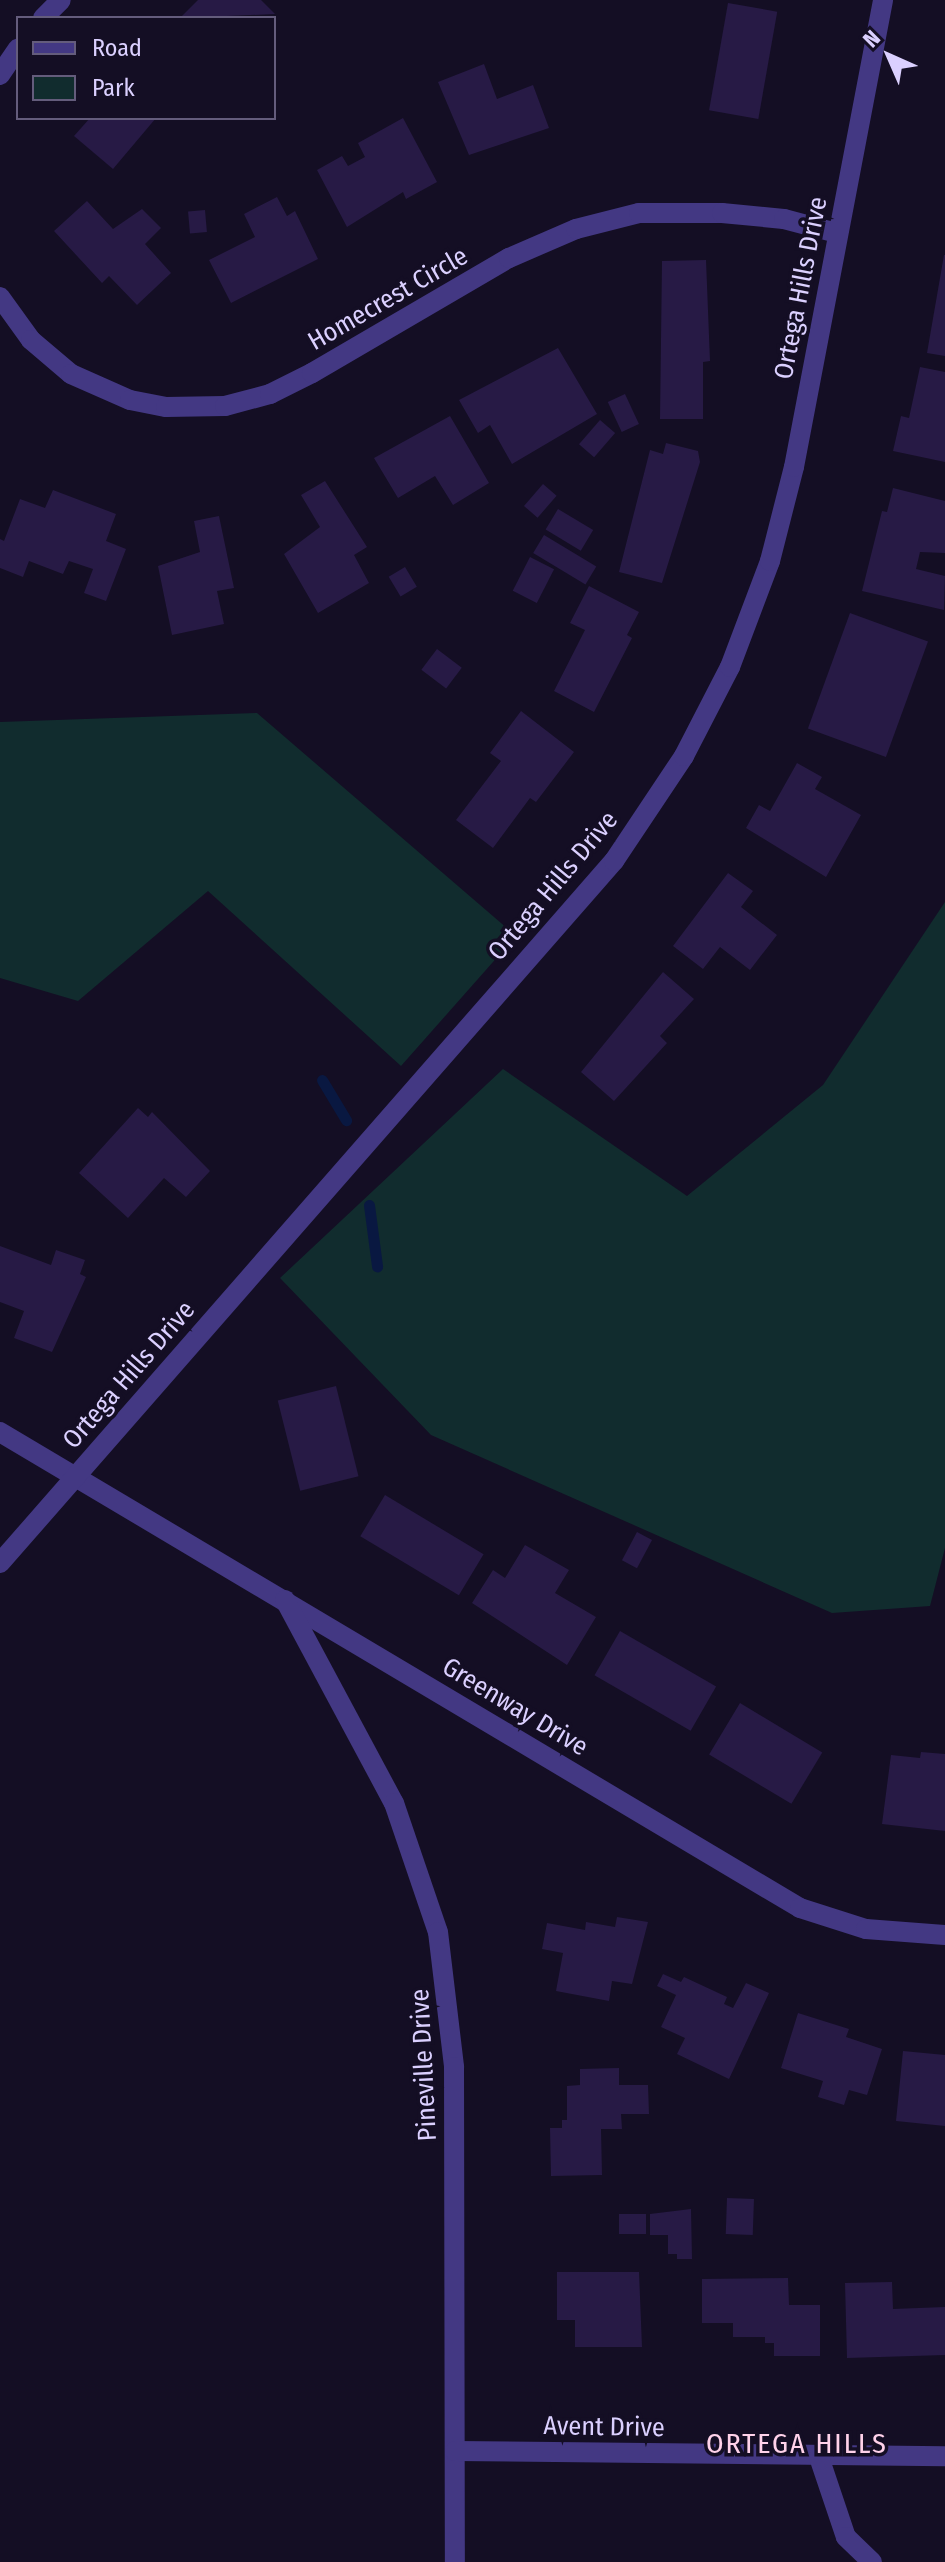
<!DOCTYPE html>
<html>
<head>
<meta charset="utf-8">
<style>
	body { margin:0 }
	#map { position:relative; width:945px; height:2562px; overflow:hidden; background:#140e24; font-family:"Fira Sans Condensed",sans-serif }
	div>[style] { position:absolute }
	.green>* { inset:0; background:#112c2e }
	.stream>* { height:11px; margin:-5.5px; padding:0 5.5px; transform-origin:5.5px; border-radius:5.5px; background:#091841 }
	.building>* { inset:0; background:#271a45; transform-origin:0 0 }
	.minor>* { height:20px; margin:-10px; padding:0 10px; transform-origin:10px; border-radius:10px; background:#433883 }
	span { translate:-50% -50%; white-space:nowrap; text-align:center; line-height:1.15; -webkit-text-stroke:7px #140e24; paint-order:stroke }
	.street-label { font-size:26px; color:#dbd0ff }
	.neighbourhood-label { font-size:28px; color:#ffd2ea; letter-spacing:2px }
	.legend { position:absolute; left:16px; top:16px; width:260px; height:104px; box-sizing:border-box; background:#140e24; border:2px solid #645c7c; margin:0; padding:10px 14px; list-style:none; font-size:24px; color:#dbd0ff }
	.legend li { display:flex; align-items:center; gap:16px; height:40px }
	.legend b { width:40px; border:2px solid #645c7c }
	.north { position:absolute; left:849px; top:16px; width:80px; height:80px; -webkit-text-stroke:6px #140e24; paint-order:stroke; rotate:315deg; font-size:22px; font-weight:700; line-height:32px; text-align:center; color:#dbd0ff }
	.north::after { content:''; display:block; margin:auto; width:28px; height:36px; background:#dbd0ff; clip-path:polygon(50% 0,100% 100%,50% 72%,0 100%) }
</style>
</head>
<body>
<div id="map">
	<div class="green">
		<div style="clip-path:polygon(257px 713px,516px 936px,401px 1066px,208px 891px,78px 1001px,0 978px,0 722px)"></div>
		<div style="clip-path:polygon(945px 902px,945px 1548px,930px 1606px,832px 1613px,431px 1435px,280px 1278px,503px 1069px,687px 1196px,823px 1085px)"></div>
	</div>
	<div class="stream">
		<div style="left:322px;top:1080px;width:47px;rotate:59deg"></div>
		<div style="left:369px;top:1205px;width:62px;rotate:82.5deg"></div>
	</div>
	<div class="building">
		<div style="clip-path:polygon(198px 0,261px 0,275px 14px,180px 18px)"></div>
		<div style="left:728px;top:3px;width:50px;height:109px;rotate:10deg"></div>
		<div style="clip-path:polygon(484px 64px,497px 99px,533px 85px,549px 128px,469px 155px,438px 82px)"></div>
		<div style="clip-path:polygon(90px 118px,156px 118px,113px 169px,74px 136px)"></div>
		<div style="clip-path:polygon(403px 118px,437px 182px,406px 199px,403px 192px,347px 227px,317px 170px,342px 156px,348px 166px,365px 157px,358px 143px)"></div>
		<div style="clip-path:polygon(277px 197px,287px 216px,295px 211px,318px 259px,231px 303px,209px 260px,255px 237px,244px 214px)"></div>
		<div style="clip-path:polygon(87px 201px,113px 229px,142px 209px,161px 228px,145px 244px,171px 273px,137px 305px,109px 276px,102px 283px,54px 231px)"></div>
		<div style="left:205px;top:210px;width:22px;height:17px;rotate:85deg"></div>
		<div style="clip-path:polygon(944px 255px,945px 255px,945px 356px,927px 353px)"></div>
		<div style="clip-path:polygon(706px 260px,710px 361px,703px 362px,703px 419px,660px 419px,662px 261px)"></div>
		<div style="clip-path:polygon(558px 348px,597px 414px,512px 464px,490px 425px,478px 433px,459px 400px)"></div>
		<div style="clip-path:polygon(920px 367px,945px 372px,945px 462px,893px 451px,901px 416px,909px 418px)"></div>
		<div style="left:625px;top:394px;width:33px;height:19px;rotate:65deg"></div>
		<div style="clip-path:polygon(450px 416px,489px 483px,453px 505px,435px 476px,398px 498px,374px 458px)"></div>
		<div style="left:600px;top:420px;width:20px;height:32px;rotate:41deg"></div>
		<div style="clip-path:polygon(666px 443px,698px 451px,700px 462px,662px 583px,619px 572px,650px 450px,663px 454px)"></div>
		<div style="clip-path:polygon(325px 481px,367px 547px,354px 555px,369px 583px,318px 613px,284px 554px,320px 527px,301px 495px)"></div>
		<div style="left:543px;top:484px;width:18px;height:29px;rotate:41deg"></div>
		<div style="clip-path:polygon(893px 488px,945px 501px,945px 553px,920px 552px,916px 569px,945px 576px,944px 610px,862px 591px,882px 511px,887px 512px)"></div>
		<div style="clip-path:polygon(53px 490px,116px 514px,106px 541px,126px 549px,106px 601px,84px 593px,93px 569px,69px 561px,63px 574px,29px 561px,23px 577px,0 568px,0 539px,4px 541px,20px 499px,45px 508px)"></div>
		<div style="left:558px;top:509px;width:41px;height:24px;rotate:31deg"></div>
		<div style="clip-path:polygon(219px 516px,234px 588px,217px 591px,224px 624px,172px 635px,158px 566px,200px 552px,194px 521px)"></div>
		<div style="left:544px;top:535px;width:61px;height:21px;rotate:31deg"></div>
		<div style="left:530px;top:557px;width:27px;height:38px;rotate:27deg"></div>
		<div style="left:405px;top:567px;width:23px;height:19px;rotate:59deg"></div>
		<div style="clip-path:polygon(589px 586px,639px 612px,627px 635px,632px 638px,594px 712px,554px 691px,585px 630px,570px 623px)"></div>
		<div style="left:850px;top:613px;width:83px;height:123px;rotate:20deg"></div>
		<div style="left:437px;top:649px;width:31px;height:26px;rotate:37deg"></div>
		<div style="clip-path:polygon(521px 711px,574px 752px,536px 802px,530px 798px,493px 848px,456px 820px,501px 761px,490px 753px)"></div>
		<div style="clip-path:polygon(797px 763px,822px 777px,815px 789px,861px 815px,826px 877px,746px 828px,759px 805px,770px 811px)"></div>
		<div style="clip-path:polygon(728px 873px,753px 891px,741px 907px,777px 935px,750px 970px,720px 947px,703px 969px,673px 946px)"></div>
		<div style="clip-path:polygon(663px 972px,694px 999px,660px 1036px,667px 1043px,614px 1101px,581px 1072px)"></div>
		<div style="clip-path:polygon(138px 1108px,148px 1117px,152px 1112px,210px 1171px,186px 1197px,164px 1178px,128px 1218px,79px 1173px)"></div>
		<div style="clip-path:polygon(0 1246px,51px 1265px,56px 1250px,85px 1260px,80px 1274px,86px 1277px,52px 1352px,14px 1338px,24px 1311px,0 1302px)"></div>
		<div style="left:336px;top:1386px;width:93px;height:60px;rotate:76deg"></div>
		<div style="left:385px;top:1495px;width:115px;height:48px;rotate:31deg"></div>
		<div style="left:637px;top:1532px;width:17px;height:32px;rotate:28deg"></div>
		<div style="clip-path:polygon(525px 1545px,569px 1570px,555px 1593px,596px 1617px,567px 1665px,472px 1603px,493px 1570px,505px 1578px)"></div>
		<div style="left:620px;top:1631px;width:111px;height:51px;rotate:30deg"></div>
		<div style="left:740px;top:1703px;width:96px;height:60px;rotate:31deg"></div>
		<div style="clip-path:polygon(921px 1752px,945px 1754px,945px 1831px,882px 1824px,891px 1755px,920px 1758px)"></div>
		<div style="clip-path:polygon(617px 1917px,648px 1922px,632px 1984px,612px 1981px,609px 2001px,556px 1991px,563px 1953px,542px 1949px,547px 1923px,585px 1930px,586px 1922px,615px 1927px)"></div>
		<div style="clip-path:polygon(663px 1974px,681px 1982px,684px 1977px,727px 1997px,724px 2004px,733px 2008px,746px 1983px,769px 1993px,729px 2079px,677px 2054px,685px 2038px,661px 2027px,676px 1995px,657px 1986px)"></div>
		<div style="clip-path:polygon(798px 2013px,849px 2029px,846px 2037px,882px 2049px,867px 2095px,849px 2090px,844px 2105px,818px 2097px,823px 2081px,781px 2068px)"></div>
		<div style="clip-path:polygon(903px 2051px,945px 2055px,945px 2126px,896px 2121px)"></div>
		<div style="clip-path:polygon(619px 2068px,619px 2085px,648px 2085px,649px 2114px,621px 2114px,622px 2129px,601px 2129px,602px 2175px,551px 2176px,550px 2128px,562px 2128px,562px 2120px,567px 2120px,567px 2086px,580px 2085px,580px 2069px)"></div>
		<div style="left:727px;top:2198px;width:27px;height:36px;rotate:2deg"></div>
		<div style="clip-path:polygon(691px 2209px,692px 2259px,677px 2259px,677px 2254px,668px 2254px,668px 2235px,650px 2235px,650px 2214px)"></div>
		<div style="left:619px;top:2214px;width:27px;height:20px"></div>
		<div style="clip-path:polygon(557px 2272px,639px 2272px,642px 2347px,575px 2347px,575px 2320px,557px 2320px)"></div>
		<div style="clip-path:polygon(788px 2278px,789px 2305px,820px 2305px,820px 2356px,774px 2356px,774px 2343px,765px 2343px,765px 2337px,733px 2337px,733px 2323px,702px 2323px,702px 2279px)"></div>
		<div style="clip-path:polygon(892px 2282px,893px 2309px,945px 2307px,945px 2355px,847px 2358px,845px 2283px)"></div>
	</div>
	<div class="minor">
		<div style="left:43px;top:18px;width:25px;rotate:-45deg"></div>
		<div style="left:0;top:75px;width:32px;rotate:-56deg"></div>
		<div style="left:0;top:297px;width:53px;rotate:54.2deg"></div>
		<div style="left:31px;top:340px;width:52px;rotate:40.4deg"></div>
		<div style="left:71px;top:374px;width:64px;rotate:23.8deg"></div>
		<div style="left:130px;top:400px;width:37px;rotate:11deg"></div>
		<div style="left:166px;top:407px;width:59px;rotate:-1deg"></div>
		<div style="left:225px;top:406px;width:47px;rotate:-14.9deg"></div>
		<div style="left:270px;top:394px;width:47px;rotate:-26.6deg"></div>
		<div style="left:312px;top:373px;width:228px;rotate:-30.3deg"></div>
		<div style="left:509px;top:258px;width:73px;rotate:-23.4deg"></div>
		<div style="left:576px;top:229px;width:65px;rotate:-14.3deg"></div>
		<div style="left:639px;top:213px;width:83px"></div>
		<div style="left:722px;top:213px;width:62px;rotate:5.5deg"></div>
		<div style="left:784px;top:219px;width:55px;rotate:14.8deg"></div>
		<div style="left:0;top:1432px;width:931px;rotate:30.75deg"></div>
		<div style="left:800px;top:1908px;width:69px;rotate:17.7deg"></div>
		<div style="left:866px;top:1929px;width:79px;rotate:4.3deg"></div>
		<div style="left:0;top:1563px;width:933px;rotate:-48.83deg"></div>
		<div style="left:614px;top:861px;width:126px;rotate:-56.3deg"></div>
		<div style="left:684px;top:756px;width:100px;rotate:-62.7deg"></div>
		<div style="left:730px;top:667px;width:113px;rotate:-69.3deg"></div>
		<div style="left:770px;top:561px;width:97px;rotate:-75.7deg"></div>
		<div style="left:794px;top:467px;width:475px;rotate:-79.2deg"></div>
		<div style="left:285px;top:1600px;width:230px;rotate:61.8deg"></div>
		<div style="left:394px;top:1803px;width:136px;rotate:71.2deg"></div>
		<div style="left:438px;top:1932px;width:136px;rotate:83.2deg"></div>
		<div style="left:454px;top:2067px;width:495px;rotate:89.9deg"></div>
		<div style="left:455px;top:2451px;width:490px;rotate:0.6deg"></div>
		<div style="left:819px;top:2457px;width:84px;rotate:71.4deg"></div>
		<div style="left:846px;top:2537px;width:36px;rotate:44deg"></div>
	</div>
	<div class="street-label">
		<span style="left:801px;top:288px;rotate:-79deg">Ortega Hills Drive</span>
		<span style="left:388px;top:299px;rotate:-30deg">Homecrest Circle</span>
		<span style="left:553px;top:886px;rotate:-50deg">Ortega Hills Drive</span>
		<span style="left:129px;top:1375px;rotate:-49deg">Ortega Hills Drive</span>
		<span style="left:515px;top:1707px;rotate:31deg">Greenway Drive</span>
		<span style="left:424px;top:2065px;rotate:-93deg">Pineville Drive</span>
		<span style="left:604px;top:2427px;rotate:1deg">Avent Drive</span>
	</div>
	<div class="neighbourhood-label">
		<span style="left:797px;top:2444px">ORTEGA HILLS</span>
	</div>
	<ul class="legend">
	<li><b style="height:10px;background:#433883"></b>Road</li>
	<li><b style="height:22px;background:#112c2e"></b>Park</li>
	</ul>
	<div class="north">N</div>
</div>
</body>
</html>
